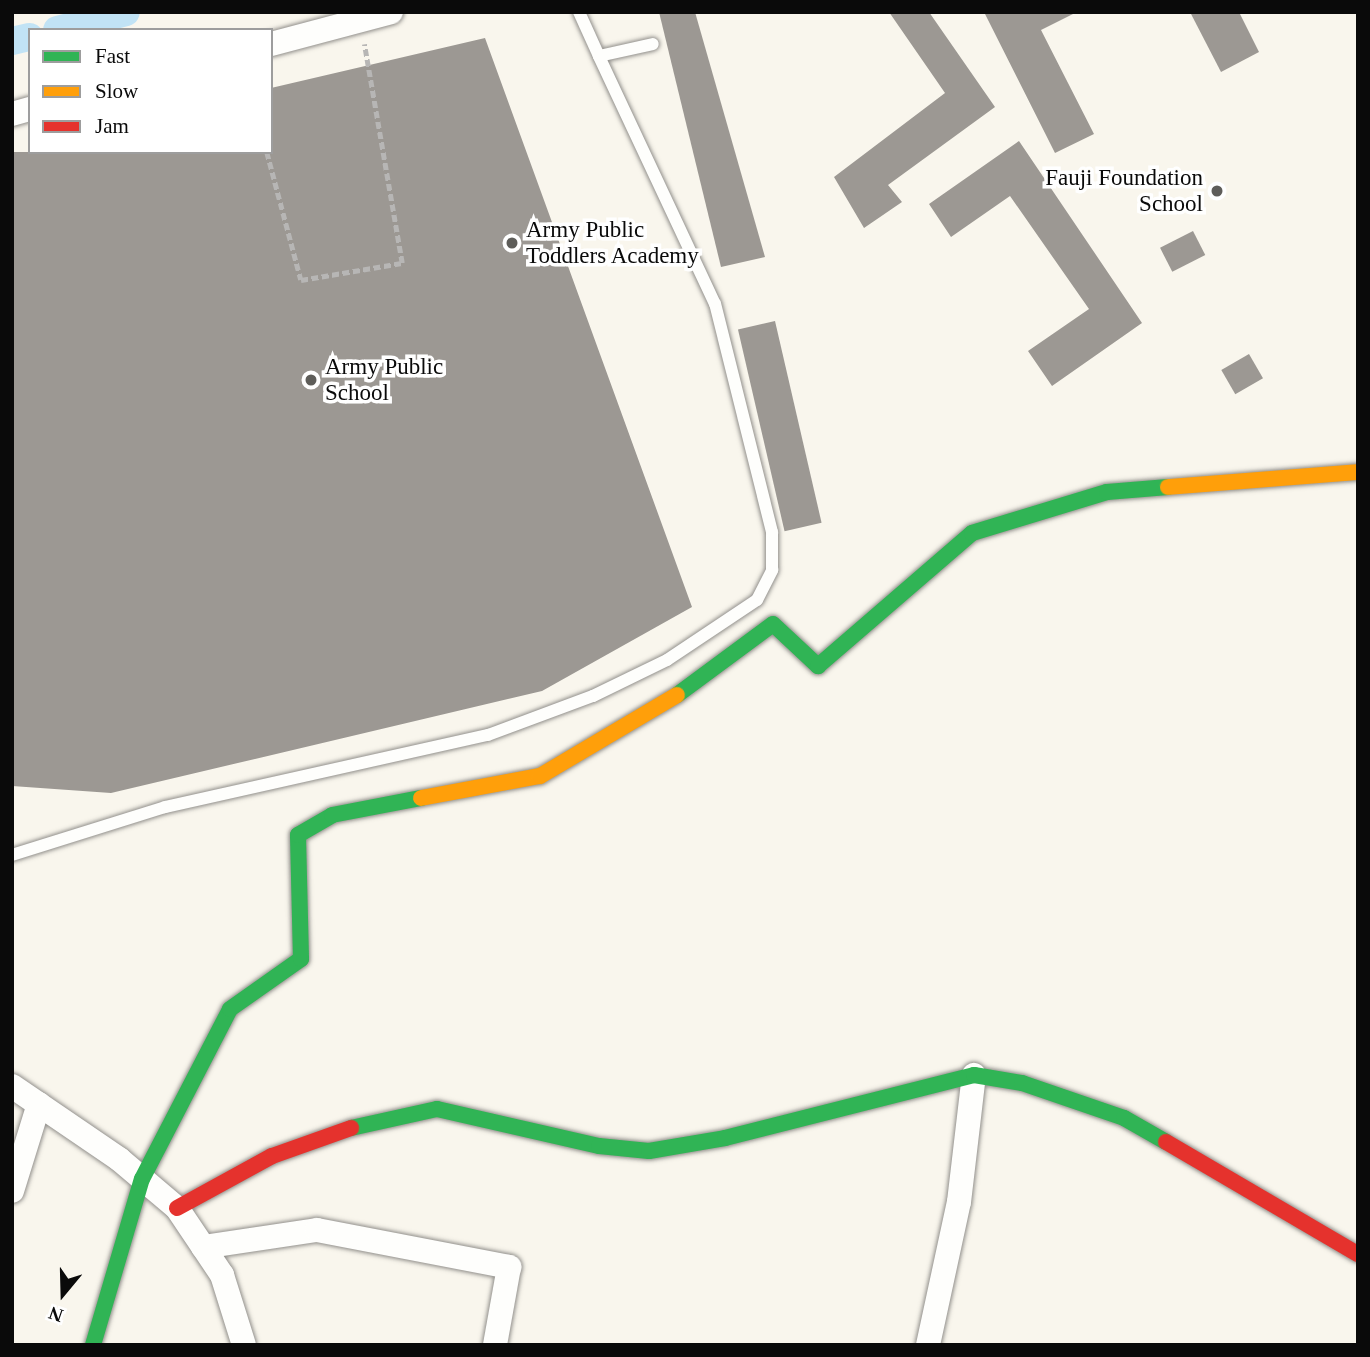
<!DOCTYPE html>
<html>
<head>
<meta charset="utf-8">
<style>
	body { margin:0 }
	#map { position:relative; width:1370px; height:1357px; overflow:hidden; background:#f9f6ed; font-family:Georgia,serif }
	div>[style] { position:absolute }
	.canal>* { height:28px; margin:-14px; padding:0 14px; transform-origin:14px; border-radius:14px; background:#c1e3f5 }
	.building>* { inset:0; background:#9c9893; transform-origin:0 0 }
	.path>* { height:4.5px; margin-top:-2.25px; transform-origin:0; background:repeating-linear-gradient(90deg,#b7b6b5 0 7px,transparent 0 10.5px) }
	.roads { filter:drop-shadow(0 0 2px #92908c) drop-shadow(0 0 2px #92908c) }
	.lane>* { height:12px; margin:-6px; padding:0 6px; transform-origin:6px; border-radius:6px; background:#fefefc }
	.street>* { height:24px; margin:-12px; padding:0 12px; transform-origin:12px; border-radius:12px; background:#fefefc }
	.fast>* { height:16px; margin:-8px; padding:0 8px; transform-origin:8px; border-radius:8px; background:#30b455 }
	.slow>* { height:16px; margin:-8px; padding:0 8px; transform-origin:8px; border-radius:8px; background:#ff9f0a }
	.jam>* { height:16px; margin:-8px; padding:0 8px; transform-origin:8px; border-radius:8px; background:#e5322d }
	.dots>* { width:19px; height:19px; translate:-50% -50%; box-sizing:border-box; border:4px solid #fff; border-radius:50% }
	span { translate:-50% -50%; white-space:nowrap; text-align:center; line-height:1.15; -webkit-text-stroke:7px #fff; paint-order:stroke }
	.poi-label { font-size:23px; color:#0a0a0a }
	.right { translate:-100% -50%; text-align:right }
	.left { translate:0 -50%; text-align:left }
	.frame { position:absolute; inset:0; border:14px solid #0a0a0a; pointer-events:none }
	.legend { position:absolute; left:28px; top:28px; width:245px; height:126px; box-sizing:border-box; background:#fff; border:2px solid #9d9d9d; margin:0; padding:9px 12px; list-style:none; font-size:21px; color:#0a0a0a }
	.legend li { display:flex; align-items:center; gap:14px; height:35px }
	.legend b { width:35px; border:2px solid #9d9d9d }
	.north { position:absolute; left:28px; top:1259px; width:70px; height:70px; -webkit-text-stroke:5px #fff; paint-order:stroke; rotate:199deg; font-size:19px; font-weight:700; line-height:28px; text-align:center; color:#0a0a0a }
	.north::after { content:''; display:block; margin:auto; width:24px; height:32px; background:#0a0a0a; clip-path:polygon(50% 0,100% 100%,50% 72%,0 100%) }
</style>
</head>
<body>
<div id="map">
	<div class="canal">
		<div style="left:57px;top:30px;width:71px;rotate:-14.6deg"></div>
		<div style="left:12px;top:41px;width:18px;rotate:-13deg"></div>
	</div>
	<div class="building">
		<div style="clip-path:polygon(659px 12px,695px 12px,765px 257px,721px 267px)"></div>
		<div style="clip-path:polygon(889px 12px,929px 12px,995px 107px,888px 185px,902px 202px,864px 228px,834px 177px,945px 93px)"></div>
		<div style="clip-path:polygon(984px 12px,1077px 12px,1041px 30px,1094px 134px,1055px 153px)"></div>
		<div style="clip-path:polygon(1190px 12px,1239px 12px,1259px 52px,1221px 72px)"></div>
		<div style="clip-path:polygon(485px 38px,692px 607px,542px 691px,111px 793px,12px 786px,12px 152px,271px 152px,271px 88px)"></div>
		<div style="clip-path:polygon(1019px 141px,1142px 323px,1052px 386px,1028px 351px,1089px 309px,1010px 196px,951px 237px,929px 204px)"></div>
		<div style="left:1193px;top:231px;width:27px;height:37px;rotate:63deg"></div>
		<div style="left:775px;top:321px;width:207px;height:38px;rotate:77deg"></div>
		<div style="left:1249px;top:354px;width:28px;height:32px;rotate:60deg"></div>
	</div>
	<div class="path">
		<div style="left:267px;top:152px;width:132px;rotate:75.1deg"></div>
		<div style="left:301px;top:280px;width:102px;rotate:-9.6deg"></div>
		<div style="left:402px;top:263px;width:222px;rotate:-99.8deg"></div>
	</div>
	<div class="roads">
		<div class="lane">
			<div style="left:579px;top:12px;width:48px;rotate:65.6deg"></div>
			<div style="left:12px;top:855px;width:160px;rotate:-17.4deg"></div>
			<div style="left:165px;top:807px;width:331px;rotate:-12.6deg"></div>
			<div style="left:488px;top:735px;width:112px;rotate:-20.4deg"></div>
			<div style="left:593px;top:696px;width:82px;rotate:-25.9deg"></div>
			<div style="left:667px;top:660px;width:108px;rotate:-33.7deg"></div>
			<div style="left:757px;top:600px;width:34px;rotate:-63deg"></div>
			<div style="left:772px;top:570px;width:38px;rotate:-90deg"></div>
			<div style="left:772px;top:532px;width:235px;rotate:-104deg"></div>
			<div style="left:715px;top:304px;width:274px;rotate:-115.1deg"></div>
			<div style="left:599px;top:56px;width:55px;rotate:-12.5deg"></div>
		</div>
		<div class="street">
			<div style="left:271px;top:44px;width:124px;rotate:-14.9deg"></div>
			<div style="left:12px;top:114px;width:19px;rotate:-16deg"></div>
			<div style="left:12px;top:1086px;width:130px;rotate:34.3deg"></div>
			<div style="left:119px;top:1159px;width:76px;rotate:40.2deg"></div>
			<div style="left:177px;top:1208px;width:81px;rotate:56.1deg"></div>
			<div style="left:222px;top:1275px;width:73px;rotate:72.6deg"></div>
			<div style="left:12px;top:1191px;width:91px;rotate:-72.8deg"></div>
			<div style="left:203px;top:1247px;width:115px;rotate:-8.5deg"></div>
			<div style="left:317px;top:1230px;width:196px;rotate:10.9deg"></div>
			<div style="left:509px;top:1267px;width:79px;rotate:100.2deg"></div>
			<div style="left:928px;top:1345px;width:146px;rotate:-77.8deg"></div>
			<div style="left:959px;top:1202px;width:128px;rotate:-83.3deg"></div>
		</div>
		<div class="fast">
			<div style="left:677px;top:695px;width:119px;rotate:-36.5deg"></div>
			<div style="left:773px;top:624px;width:62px;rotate:43deg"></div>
			<div style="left:818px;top:666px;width:203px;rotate:-40.8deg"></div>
			<div style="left:972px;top:533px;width:141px;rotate:-16.9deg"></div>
			<div style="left:1107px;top:492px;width:61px;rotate:-4.7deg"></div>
			<div style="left:351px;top:1128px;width:88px;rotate:-12.5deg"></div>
			<div style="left:437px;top:1109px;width:166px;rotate:12.9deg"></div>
			<div style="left:599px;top:1146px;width:50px;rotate:5.7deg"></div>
			<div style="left:649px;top:1151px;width:77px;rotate:-9.7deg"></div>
			<div style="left:725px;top:1138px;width:257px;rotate:-14.2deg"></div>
			<div style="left:974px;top:1075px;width:49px;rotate:9.5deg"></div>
			<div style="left:1022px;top:1083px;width:108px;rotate:18.9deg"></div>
			<div style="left:1124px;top:1118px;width:48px;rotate:29.7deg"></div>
			<div style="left:93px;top:1345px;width:173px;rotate:-73.6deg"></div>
			<div style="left:142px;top:1179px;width:191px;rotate:-62.6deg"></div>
			<div style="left:230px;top:1009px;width:87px;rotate:-35.2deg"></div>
			<div style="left:301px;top:959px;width:124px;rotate:-91.4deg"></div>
			<div style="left:298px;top:835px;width:39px;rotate:-30deg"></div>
			<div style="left:332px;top:815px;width:91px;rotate:-10.8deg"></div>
		</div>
		<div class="slow">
			<div style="left:1168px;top:487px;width:191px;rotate:-4.5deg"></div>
			<div style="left:421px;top:798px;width:121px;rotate:-10.5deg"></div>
			<div style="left:540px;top:776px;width:159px;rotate:-30.6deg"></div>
		</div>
		<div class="jam">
			<div style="left:1166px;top:1142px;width:222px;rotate:30.3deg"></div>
			<div style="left:177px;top:1208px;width:108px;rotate:-28.7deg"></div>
			<div style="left:272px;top:1156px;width:84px;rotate:-19.5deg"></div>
		</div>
	</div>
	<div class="dots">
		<div style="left:1217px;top:191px;background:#5e5d59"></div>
		<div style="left:512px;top:243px;background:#5e5d59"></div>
		<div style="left:311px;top:380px;background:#5e5d59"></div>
	</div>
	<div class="poi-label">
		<span class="right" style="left:1203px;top:191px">Fauji Foundation<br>School</span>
		<span class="left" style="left:526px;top:243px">Army Public<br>Toddlers Academy</span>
		<span class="left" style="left:325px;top:380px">Army Public<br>School</span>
	</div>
	<div class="frame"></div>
	<ul class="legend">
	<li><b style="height:9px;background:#30b455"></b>Fast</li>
	<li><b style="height:9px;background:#ff9f0a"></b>Slow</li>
	<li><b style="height:9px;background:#e5322d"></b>Jam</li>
	</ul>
	<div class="north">N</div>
</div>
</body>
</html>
